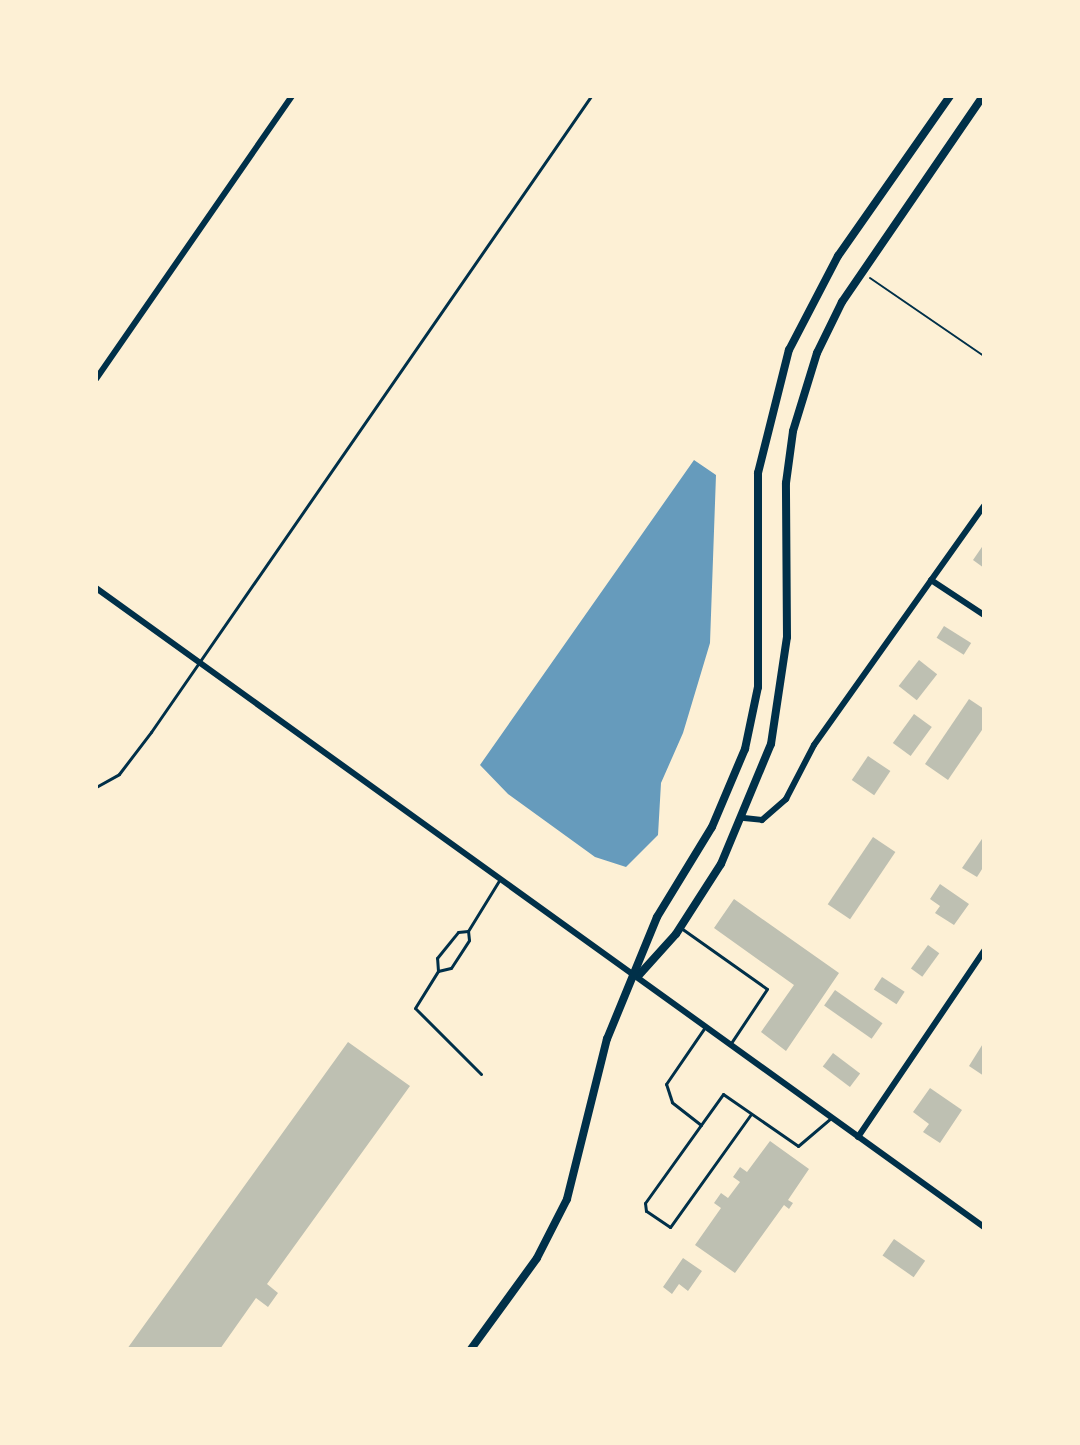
<!DOCTYPE html>
<html>
<head>
<meta charset="utf-8">
<style>
	body { margin:0 }
	#map { position:relative; width:1080px; height:1445px; overflow:hidden; background:#fdf0d5; font-family:Arial,sans-serif }
	div>[style] { position:absolute }
	.water>* { inset:0; background:#669bbc }
	.building>* { inset:0; background:#bec0b2; transform-origin:0 0 }
	.path>* { height:2px; margin:-1px; padding:0 1px; transform-origin:1px; border-radius:1px; background:#003049 }
	.service>* { height:3px; margin:-1.5px; padding:0 1.5px; transform-origin:1.5px; border-radius:1.5px; background:#003049 }
	.minor>* { height:6px; margin:-3px; padding:0 3px; transform-origin:3px; border-radius:3px; background:#003049 }
	.tertiary>* { height:8px; margin:-4px; padding:0 4px; transform-origin:4px; border-radius:4px; background:#003049 }
	span { translate:-50% -50%; white-space:nowrap; text-align:center; line-height:1.15; -webkit-text-stroke:4.5px #fdf0d5; paint-order:stroke }
	.frame { position:absolute; inset:0; border:98px solid #fdf0d5; pointer-events:none }
</style>
</head>
<body>
<div id="map">
	<div class="water">
		<div style="clip-path:polygon(694px 460px,716px 475px,710px 643px,683px 733px,661px 783px,658px 835px,626px 867px,595px 857px,508px 794px,480px 765px)"></div>
	</div>
	<div class="building">
		<div style="clip-path:polygon(984px 544px,984px 568px,973px 560px)"></div>
		<div style="left:944px;top:626px;width:32px;height:14px;rotate:32deg"></div>
		<div style="left:919px;top:660px;width:23px;height:33px;rotate:38deg"></div>
		<div style="clip-path:polygon(969px 699px,984px 709px,984px 727px,948px 780px,925px 764px)"></div>
		<div style="left:914px;top:714px;width:22px;height:36px;rotate:36deg"></div>
		<div style="left:868px;top:756px;width:27px;height:29px;rotate:34deg"></div>
		<div style="clip-path:polygon(984px 836px,984px 866px,977px 877px,962px 868px)"></div>
		<div style="left:873px;top:837px;width:27px;height:81px;rotate:34deg"></div>
		<div style="clip-path:polygon(940px 884px,969px 904px,954px 925px,935px 913px,940px 906px,930px 899px)"></div>
		<div style="clip-path:polygon(734px 899px,839px 973px,786px 1051px,761px 1032px,794px 985px,714px 928px)"></div>
		<div style="left:928px;top:945px;width:14px;height:29px;rotate:36deg"></div>
		<div style="left:882px;top:977px;width:27px;height:15px;rotate:33deg"></div>
		<div style="left:835px;top:990px;width:58px;height:19px;rotate:35deg"></div>
		<div style="clip-path:polygon(348px 1042px,410px 1086px,267px 1284px,278px 1293px,268px 1307px,256px 1298px,220px 1349px,127px 1349px)"></div>
		<div style="clip-path:polygon(984px 1042px,984px 1076px,969px 1066px)"></div>
		<div style="left:833px;top:1053px;width:34px;height:17px;rotate:37deg"></div>
		<div style="clip-path:polygon(930px 1088px,962px 1110px,940px 1143px,923px 1132px,929px 1124px,913px 1112px)"></div>
		<div style="clip-path:polygon(770px 1141px,809px 1169px,788px 1200px,793px 1203px,789px 1209px,784px 1205px,735px 1273px,695px 1245px,721px 1208px,714px 1203px,721px 1193px,728px 1198px,740px 1182px,733px 1177px,740px 1167px,747px 1172px)"></div>
		<div style="left:894px;top:1239px;width:38px;height:20px;rotate:35deg"></div>
		<div style="clip-path:polygon(683px 1258px,702px 1271px,688px 1291px,679px 1284px,672px 1294px,663px 1287px)"></div>
	</div>
	<div class="path">
		<div style="left:870px;top:278px;width:138px;rotate:34.4deg"></div>
	</div>
	<div class="service">
		<div style="left:96px;top:787px;width:26px;rotate:-29deg"></div>
		<div style="left:119px;top:774px;width:53px;rotate:-52.7deg"></div>
		<div style="left:151px;top:732px;width:773px;rotate:-55.32deg"></div>
		<div style="left:681px;top:928px;width:105px;rotate:35.3deg"></div>
		<div style="left:767px;top:989px;width:65px;rotate:123.7deg"></div>
		<div style="left:438px;top:971px;width:13px;rotate:-13deg"></div>
		<div style="left:451px;top:968px;width:33px;rotate:-57deg"></div>
		<div style="left:469px;top:940px;width:9px;rotate:-96deg"></div>
		<div style="left:481px;top:1074px;width:93px;rotate:-135deg"></div>
		<div style="left:415px;top:1008px;width:44px;rotate:-58.1deg"></div>
		<div style="left:438px;top:971px;width:13px;rotate:-94deg"></div>
		<div style="left:437px;top:958px;width:33px;rotate:-51deg"></div>
		<div style="left:458px;top:932px;width:10px;rotate:-6deg"></div>
		<div style="left:468px;top:931px;width:61px;rotate:-58.4deg"></div>
		<div style="left:751px;top:1114px;width:139px;rotate:125.6deg"></div>
		<div style="left:670px;top:1227px;width:29px;rotate:-146deg"></div>
		<div style="left:646px;top:1211px;width:8px;rotate:-97deg"></div>
		<div style="left:645px;top:1203px;width:134px;rotate:-54.4deg"></div>
		<div style="left:723px;top:1094px;width:91px;rotate:34.7deg"></div>
		<div style="left:798px;top:1146px;width:43px;rotate:-40.3deg"></div>
		<div style="left:701px;top:1125px;width:37px;rotate:-142deg"></div>
		<div style="left:672px;top:1102px;width:19px;rotate:-108deg"></div>
		<div style="left:666px;top:1084px;width:69px;rotate:-55.6deg"></div>
	</div>
	<div class="minor">
		<div style="left:96px;top:379px;width:344px;rotate:-55.3deg"></div>
		<div style="left:931px;top:580px;width:64px;rotate:33.4deg"></div>
		<div style="left:96px;top:588px;width:1094px;rotate:35.74deg"></div>
		<div style="left:744px;top:818px;width:18px;rotate:6deg"></div>
		<div style="left:762px;top:820px;width:32px;rotate:-41deg"></div>
		<div style="left:786px;top:799px;width:61px;rotate:-62.6deg"></div>
		<div style="left:814px;top:745px;width:293px;rotate:-54.6deg"></div>
		<div style="left:858px;top:1137px;width:225px;rotate:-55.9deg"></div>
	</div>
	<div class="tertiary">
		<div style="left:639px;top:975px;width:55px;rotate:-47.9deg"></div>
		<div style="left:676px;top:934px;width:83px;rotate:-57.3deg"></div>
		<div style="left:721px;top:864px;width:130px;rotate:-67.4deg"></div>
		<div style="left:771px;top:744px;width:108px;rotate:-81.5deg"></div>
		<div style="left:787px;top:637px;width:154px;rotate:-90.4deg"></div>
		<div style="left:786px;top:483px;width:52px;rotate:-82.3deg"></div>
		<div style="left:793px;top:431px;width:82px;rotate:-72.9deg"></div>
		<div style="left:817px;top:353px;width:57px;rotate:-63.9deg"></div>
		<div style="left:842px;top:302px;width:250px;rotate:-55.6deg"></div>
		<div style="left:471px;top:1349px;width:112px;rotate:-54deg"></div>
		<div style="left:537px;top:1258px;width:66px;rotate:-63deg"></div>
		<div style="left:567px;top:1199px;width:165px;rotate:-76deg"></div>
		<div style="left:607px;top:1039px;width:132px;rotate:-67.7deg"></div>
		<div style="left:657px;top:917px;width:105px;rotate:-58.6deg"></div>
		<div style="left:712px;top:827px;width:85px;rotate:-67.1deg"></div>
		<div style="left:745px;top:749px;width:63px;rotate:-78.2deg"></div>
		<div style="left:758px;top:687px;width:214px;rotate:-90deg"></div>
		<div style="left:758px;top:473px;width:127px;rotate:-75.9deg"></div>
		<div style="left:789px;top:350px;width:106px;rotate:-62.5deg"></div>
		<div style="left:838px;top:256px;width:195px;rotate:-55deg"></div>
	</div>
	<div class="frame"></div>
</div>
</body>
</html>
